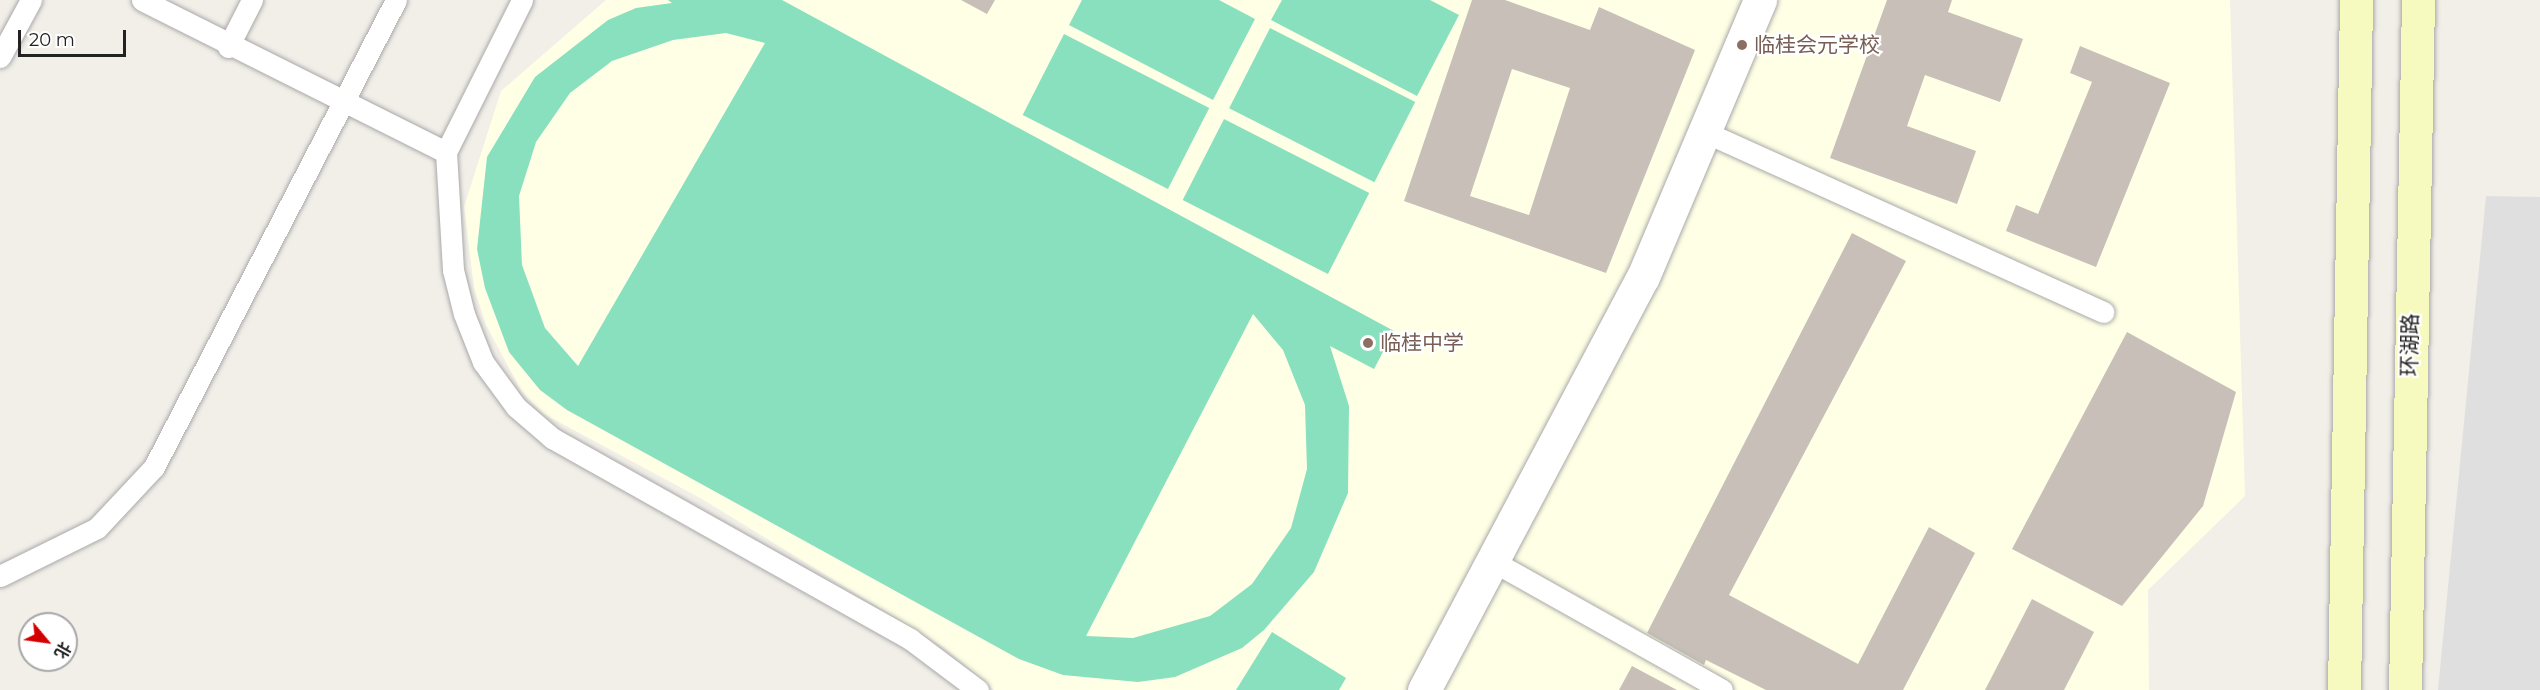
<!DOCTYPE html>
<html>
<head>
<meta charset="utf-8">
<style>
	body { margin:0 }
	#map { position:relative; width:2540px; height:690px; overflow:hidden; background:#f2efe9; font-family:Montserrat,"Noto Sans SC",sans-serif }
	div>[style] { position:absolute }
	.residential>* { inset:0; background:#e0dfdf }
	.education>* { inset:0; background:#ffffe5 }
	.pitch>* { inset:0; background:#88e0be; transform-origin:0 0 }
	.building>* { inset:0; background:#c7bfb8 }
	.roads { filter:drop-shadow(0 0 2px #a9a9a9) drop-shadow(0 0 2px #a9a9a9) }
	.lane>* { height:21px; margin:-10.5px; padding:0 10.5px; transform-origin:10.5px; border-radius:10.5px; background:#fff }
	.street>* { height:33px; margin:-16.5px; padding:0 16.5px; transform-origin:16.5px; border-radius:16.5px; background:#fff }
	.secondary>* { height:33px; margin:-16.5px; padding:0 16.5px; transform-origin:16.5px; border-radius:16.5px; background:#f7fabf }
	.dots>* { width:16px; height:16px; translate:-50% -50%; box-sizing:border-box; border:3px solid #fff; border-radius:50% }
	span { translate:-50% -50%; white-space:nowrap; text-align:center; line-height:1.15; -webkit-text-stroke:4.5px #fff; paint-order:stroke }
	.education-label { font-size:21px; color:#785e54 }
	.left { translate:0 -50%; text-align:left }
	.street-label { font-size:21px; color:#222 }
	.north { position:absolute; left:18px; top:612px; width:60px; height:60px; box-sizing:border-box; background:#fff; border:2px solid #a7a7a7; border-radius:50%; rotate:119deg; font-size:16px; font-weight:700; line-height:24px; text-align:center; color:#222 }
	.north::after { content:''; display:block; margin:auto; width:21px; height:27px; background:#d40000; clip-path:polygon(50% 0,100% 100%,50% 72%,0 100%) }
	.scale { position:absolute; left:18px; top:30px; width:108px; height:27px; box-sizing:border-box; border:3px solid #222; border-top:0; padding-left:8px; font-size:18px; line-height:21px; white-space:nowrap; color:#222; -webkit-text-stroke:4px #fff; paint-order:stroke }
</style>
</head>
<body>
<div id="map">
	<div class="residential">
		<div style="clip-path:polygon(2486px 196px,2540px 197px,2540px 690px,2438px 690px)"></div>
	</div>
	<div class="education">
		<div style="clip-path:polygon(606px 0,2230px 0,2245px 496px,2148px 590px,2149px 690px,994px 690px,945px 648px,702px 499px,544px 414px,522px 392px,486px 325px,474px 288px,464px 207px,501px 91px)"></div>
	</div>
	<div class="pitch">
		<div style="clip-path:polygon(evenodd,668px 0,782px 0,1394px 331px,1374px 369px,1330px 346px,1349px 406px,1348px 493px,1314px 572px,1264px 630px,1242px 648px,1175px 677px,1138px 682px,1063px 675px,1019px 659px,567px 410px,540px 390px,509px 352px,485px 288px,477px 249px,487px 157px,535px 77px,608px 20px,636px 8px,672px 3px,668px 0,726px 33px,765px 43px,578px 366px,545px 328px,522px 265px,519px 196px,536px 142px,570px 93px,612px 61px,673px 40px,726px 33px,668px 0,1253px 314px,1283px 350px,1305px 405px,1307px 469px,1291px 528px,1252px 584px,1210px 616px,1133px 638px,1086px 636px,1253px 314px)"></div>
		<div style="clip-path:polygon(1082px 0,1219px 0,1255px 19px,1213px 100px,1069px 25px)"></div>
		<div style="clip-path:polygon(1282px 0,1430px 0,1459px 15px,1417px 96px,1271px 20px)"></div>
		<div style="left:1270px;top:28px;width:163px;height:90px;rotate:27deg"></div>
		<div style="left:1064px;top:34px;width:163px;height:91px;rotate:27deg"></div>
		<div style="left:1224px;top:119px;width:163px;height:91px;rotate:27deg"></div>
		<div style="clip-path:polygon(1272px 632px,1346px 678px,1339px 690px,1236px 690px)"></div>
	</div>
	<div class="building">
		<div style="clip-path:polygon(961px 0,995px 0,987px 14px)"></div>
		<div style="clip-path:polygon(evenodd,1472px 0,1505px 0,1590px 30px,1599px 7px,1695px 50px,1606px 273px,1404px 201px,1472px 0,1512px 69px,1570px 88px,1529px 215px,1470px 196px,1512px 69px)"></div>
		<div style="clip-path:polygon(1887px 0,1952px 0,1948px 12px,2023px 39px,2000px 102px,1925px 75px,1907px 126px,1976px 151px,1957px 204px,1830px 158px)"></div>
		<div style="clip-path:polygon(2080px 46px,2170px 83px,2096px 267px,2006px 231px,2016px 205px,2038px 214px,2092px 82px,2070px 73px)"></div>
		<div style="clip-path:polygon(1852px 233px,1906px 261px,1729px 595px,1858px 664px,1929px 527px,1975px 553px,1903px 690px,1766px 690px,1706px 660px,1704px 665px,1647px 633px)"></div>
		<div style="clip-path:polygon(2127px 332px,2236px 392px,2203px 506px,2122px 606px,2012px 549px)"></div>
		<div style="clip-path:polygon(2032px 599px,2094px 632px,2064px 690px,1985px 690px)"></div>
		<div style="clip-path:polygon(1632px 666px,1677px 690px,1619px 690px)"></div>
	</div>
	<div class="roads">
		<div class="lane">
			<div style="left:142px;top:0;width:340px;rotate:26.6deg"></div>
			<div style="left:446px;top:152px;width:118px;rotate:86.6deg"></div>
			<div style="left:453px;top:270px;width:45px;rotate:76deg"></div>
			<div style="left:464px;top:314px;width:52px;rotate:68.4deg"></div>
			<div style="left:483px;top:362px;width:56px;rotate:53.7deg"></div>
			<div style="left:516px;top:407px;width:48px;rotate:40.7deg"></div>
			<div style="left:552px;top:438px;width:411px;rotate:29.3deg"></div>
			<div style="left:910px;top:639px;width:85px;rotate:36.9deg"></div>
			<div style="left:228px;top:47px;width:53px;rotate:-62.9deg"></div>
			<div style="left:0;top:57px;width:65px;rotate:-61.5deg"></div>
			<div style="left:1707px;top:133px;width:435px;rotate:24.3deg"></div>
			<div style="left:446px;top:152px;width:170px;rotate:-63.4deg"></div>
			<div style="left:1496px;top:563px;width:259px;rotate:29.3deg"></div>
			<div style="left:0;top:576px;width:108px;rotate:-26.3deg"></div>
			<div style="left:97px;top:528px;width:83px;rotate:-46.9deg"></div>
			<div style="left:154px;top:467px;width:526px;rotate:-62.61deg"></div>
		</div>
		<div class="street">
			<div style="left:1424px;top:690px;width:467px;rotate:-62.1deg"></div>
			<div style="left:1643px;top:277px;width:301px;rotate:-67.1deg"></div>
		</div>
		<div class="secondary">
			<div style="left:2344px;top:690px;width:690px;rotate:-89deg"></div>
			<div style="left:2405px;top:690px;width:690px;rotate:-88.92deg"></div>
		</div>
	</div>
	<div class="dots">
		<div style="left:1742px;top:45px;background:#8d6e63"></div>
		<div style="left:1368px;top:343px;background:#8d6e63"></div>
	</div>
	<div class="education-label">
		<span class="left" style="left:1754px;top:45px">临桂会元学校</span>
		<span class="left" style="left:1380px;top:343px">临桂中学</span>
	</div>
	<div class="street-label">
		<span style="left:2410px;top:345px;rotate:-89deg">环湖路</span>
	</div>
	<div class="north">北</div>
	<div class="scale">20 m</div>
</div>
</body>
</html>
